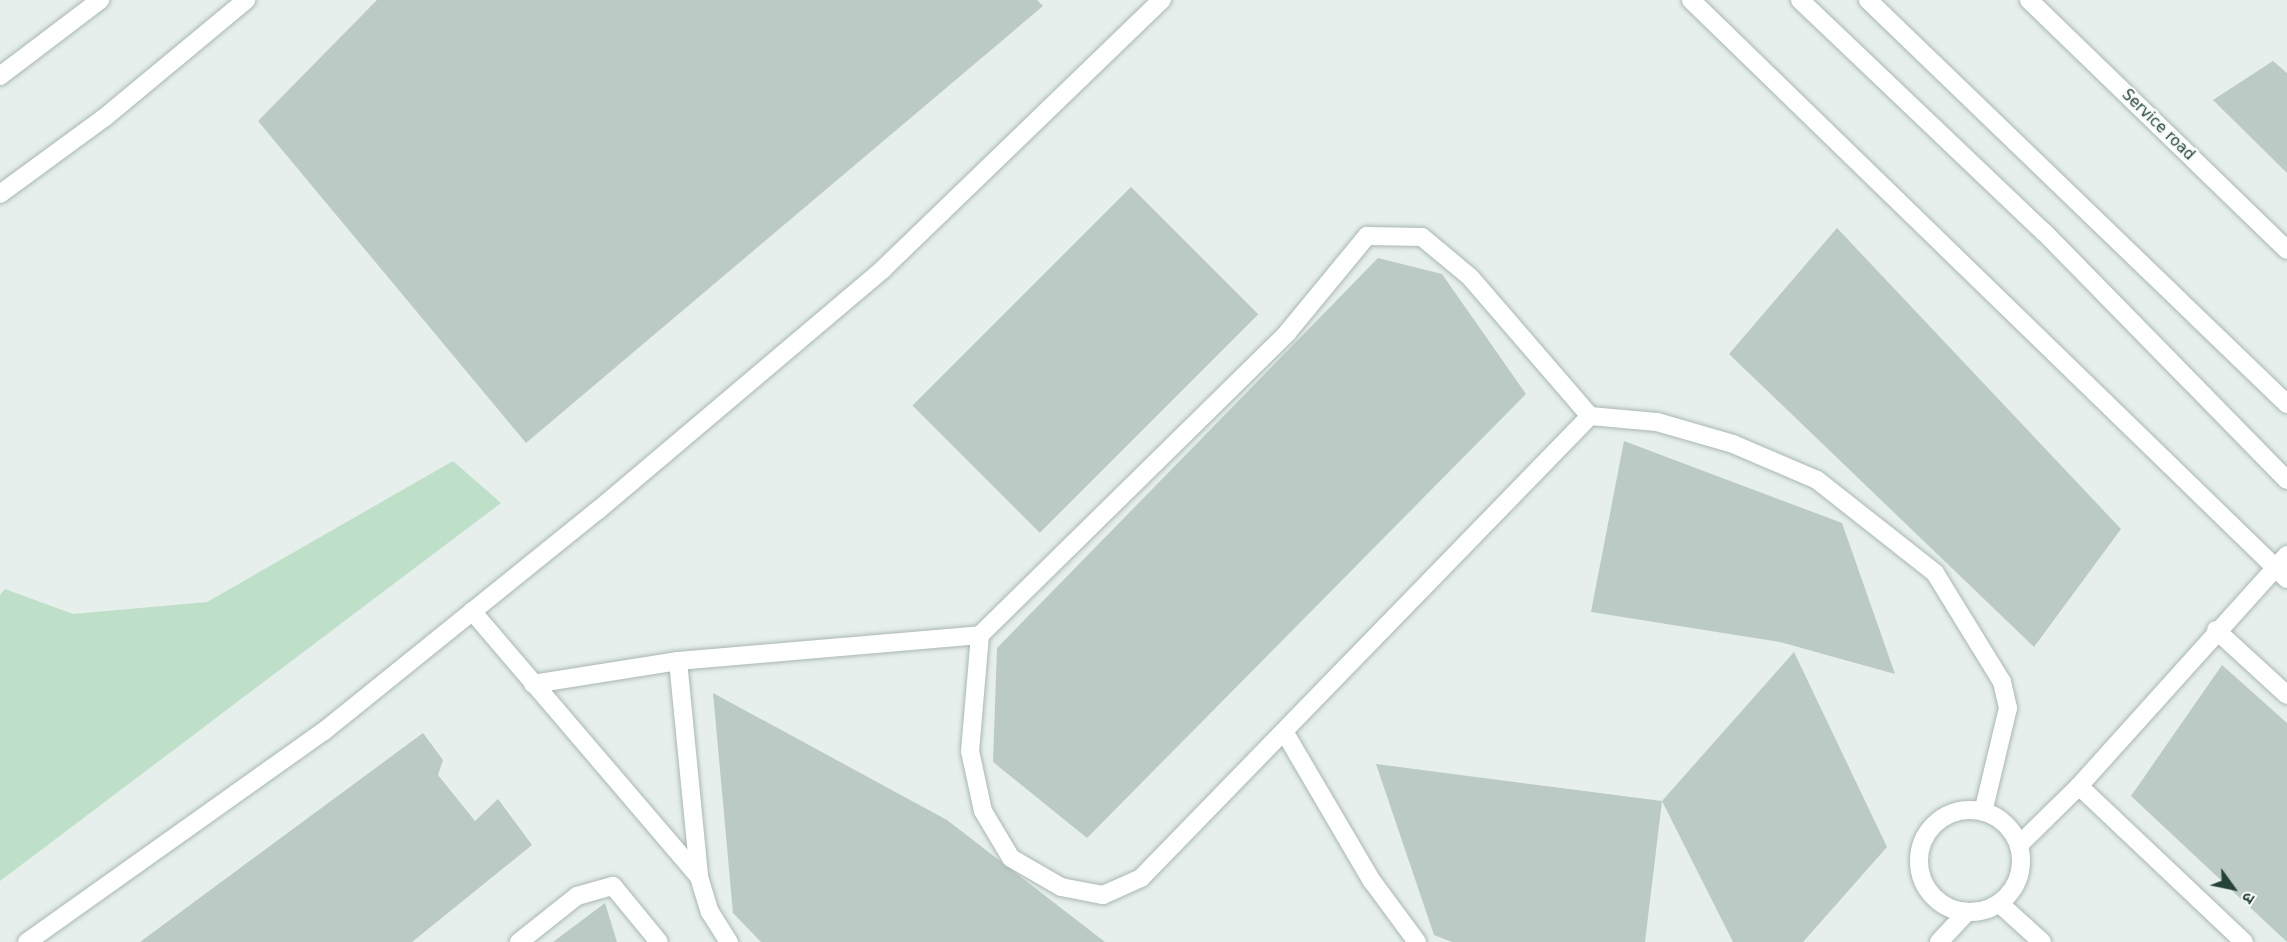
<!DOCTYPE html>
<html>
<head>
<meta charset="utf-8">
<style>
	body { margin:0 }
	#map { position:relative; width:2287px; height:942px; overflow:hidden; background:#e6efeb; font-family:"DejaVu Sans","Noto Sans Devanagari",sans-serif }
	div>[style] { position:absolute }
	.green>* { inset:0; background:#bfe0c8 }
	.building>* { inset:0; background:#bbcac4; transform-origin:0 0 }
	.roads { filter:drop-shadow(0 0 2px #a8b8b2) drop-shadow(0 0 2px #a8b8b2) }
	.minor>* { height:18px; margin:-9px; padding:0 9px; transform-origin:9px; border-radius:9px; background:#fff }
	.minor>.ring { margin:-9px; padding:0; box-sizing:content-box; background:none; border:18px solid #fff; border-radius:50% }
	.tertiary>* { height:18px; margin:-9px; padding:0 9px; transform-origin:9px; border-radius:9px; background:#fff }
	span { translate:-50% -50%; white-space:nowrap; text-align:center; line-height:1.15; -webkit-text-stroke:4.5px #f7fbf9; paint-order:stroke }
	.street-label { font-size:15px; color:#24423a }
	.north { position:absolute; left:2203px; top:858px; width:60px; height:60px; -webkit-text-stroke:4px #f7fbf9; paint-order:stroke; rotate:123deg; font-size:16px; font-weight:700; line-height:24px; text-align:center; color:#24423a }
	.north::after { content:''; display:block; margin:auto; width:21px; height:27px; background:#24423a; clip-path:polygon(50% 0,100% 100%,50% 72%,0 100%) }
</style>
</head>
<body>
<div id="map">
	<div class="green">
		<div style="clip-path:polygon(453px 461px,501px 503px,0 881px,0 595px,5px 589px,73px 614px,207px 602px)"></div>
	</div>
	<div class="building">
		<div style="clip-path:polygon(377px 0,1037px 0,1043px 6px,526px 443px,258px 121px)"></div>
		<div style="clip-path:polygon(2273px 61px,2287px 73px,2287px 173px,2213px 100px)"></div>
		<div style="left:1131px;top:187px;width:180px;height:309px;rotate:45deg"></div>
		<div style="clip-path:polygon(1837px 228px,2121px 529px,2034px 647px,1729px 354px)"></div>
		<div style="clip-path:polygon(1378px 258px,1442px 274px,1526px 394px,1087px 838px,993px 762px,997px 648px)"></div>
		<div style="clip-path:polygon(1624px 441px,1842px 523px,1895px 674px,1780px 642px,1591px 612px)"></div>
		<div style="clip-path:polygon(1794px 652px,1887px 847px,1803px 942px,1733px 942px,1662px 801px)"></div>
		<div style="clip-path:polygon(2222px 665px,2287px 723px,2287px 942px,2131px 796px)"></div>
		<div style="clip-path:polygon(713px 693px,947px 820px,1105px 942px,761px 942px,733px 913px)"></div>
		<div style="clip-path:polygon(423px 733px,443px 760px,438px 775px,475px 821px,498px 799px,532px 845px,412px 942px,140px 942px)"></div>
		<div style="clip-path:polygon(1376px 764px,1662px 801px,1645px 942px,1452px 942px,1434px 935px)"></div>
		<div style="clip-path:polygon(605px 903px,617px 942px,553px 942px)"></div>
	</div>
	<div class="roads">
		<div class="minor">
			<div style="left:1691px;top:0;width:831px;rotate:44.17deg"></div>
			<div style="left:1800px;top:0;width:337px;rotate:43.6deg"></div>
			<div style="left:2044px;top:232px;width:347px;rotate:45.6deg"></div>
			<div style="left:1868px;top:0;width:582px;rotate:43.96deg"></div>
			<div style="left:2029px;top:0;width:359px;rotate:44.1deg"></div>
			<div style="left:472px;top:611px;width:350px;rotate:49.5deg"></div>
			<div style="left:2216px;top:630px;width:96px;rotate:42.5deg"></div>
			<div style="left:980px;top:635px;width:116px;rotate:94.9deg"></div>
			<div style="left:970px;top:751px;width:61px;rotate:77.8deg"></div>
			<div style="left:983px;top:811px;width:55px;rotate:59.2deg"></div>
			<div style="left:1011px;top:858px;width:58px;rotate:30.1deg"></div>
			<div style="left:1061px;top:887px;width:43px;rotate:10.8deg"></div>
			<div style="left:1103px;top:895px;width:42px;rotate:-24.1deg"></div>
			<div style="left:1141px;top:878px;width:644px;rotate:-45.82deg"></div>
			<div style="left:678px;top:661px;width:217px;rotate:84.4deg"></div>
			<div style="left:699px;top:877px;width:37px;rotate:73deg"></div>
			<div style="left:710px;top:912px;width:36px;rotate:58deg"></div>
			<div style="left:533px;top:684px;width:147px;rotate:-9deg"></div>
			<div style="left:678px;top:661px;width:303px;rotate:-4.9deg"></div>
			<div style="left:980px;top:635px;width:431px;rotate:-44.5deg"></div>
			<div style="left:1287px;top:333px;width:126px;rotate:-50.5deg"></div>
			<div style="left:1367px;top:236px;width:55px;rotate:1deg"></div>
			<div style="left:1422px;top:237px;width:62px;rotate:39.8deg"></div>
			<div style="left:1470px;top:277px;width:184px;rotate:49.2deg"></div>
			<div style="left:1590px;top:416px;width:67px;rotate:5.1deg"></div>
			<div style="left:1657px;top:422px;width:79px;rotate:16.1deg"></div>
			<div style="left:1733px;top:444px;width:91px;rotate:23.2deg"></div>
			<div style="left:1817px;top:480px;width:150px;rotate:38.2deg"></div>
			<div style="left:1935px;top:573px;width:128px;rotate:58.4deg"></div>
			<div style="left:2002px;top:682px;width:27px;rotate:77deg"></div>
			<div style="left:2008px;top:708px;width:107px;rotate:103.5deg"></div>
			<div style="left:1285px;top:733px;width:172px;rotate:59.6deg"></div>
			<div style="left:1372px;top:881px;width:76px;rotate:53.6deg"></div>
			<div style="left:2079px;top:786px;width:227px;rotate:43.4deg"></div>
			<div class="ring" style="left:1919px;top:810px;width:84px;height:84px"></div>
			<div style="left:2019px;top:845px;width:84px;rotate:-44.5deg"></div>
			<div style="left:2079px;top:786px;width:311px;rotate:-48deg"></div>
			<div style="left:1999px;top:903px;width:58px;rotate:42.2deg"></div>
			<div style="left:27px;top:942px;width:364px;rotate:-35.4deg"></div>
			<div style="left:324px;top:731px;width:351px;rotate:-38.9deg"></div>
			<div style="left:597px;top:511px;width:375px;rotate:-40.2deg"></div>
			<div style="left:883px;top:269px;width:388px;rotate:-44deg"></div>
			<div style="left:519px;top:942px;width:74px;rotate:-38.4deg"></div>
			<div style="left:577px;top:896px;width:37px;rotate:-16deg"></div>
			<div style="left:613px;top:886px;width:72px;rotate:50.6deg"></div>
			<div style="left:1939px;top:942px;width:41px;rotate:-47deg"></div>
		</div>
		<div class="tertiary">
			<div style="left:0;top:76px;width:126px;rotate:-37.2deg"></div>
			<div style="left:0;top:194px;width:129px;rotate:-36.2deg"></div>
			<div style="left:104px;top:118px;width:185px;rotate:-39.7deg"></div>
		</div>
	</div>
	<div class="street-label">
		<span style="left:2158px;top:125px;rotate:44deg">Service road</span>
	</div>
	<div class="north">उ</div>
</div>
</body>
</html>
